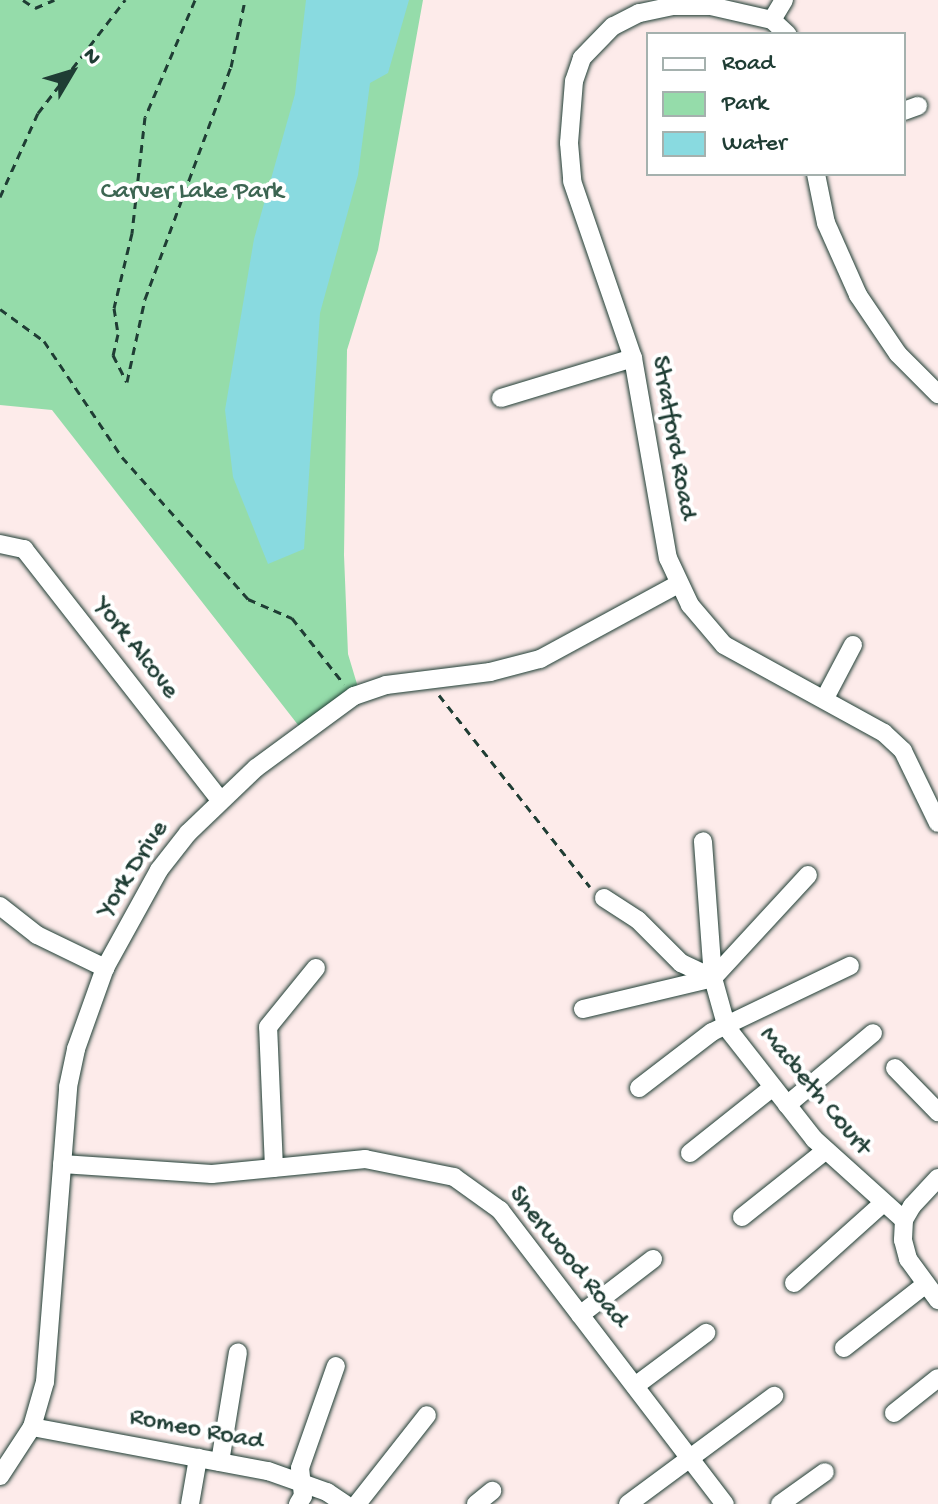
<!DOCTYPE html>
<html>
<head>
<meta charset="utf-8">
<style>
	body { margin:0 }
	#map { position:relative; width:938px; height:1504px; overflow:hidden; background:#fdebea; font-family:"Gochi Hand",sans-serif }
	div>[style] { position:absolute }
	.green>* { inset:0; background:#95dcaa }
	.water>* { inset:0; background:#89dae0 }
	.path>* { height:3px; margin-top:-1.5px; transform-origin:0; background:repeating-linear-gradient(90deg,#1f3d34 0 8px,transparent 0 14px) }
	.roads { filter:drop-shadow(0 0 2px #1f3d34) drop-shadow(0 0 2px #1f3d34) }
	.minor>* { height:18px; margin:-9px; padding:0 9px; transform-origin:9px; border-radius:9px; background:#fff }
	span { translate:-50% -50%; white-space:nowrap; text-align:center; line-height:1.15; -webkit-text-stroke:8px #fff; paint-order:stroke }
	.park-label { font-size:26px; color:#3c6552 }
	.street-label { font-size:26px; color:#1f3d34 }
	.legend { position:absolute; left:646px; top:32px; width:260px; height:144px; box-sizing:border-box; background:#fff; border:2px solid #a5b1ae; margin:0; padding:10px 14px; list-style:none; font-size:24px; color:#1f3d34 }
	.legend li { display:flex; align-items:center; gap:16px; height:40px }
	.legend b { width:40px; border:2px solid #a5b1ae }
	.north { position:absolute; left:32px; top:32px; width:80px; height:80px; -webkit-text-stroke:6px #fff; paint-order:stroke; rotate:52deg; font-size:22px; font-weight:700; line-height:32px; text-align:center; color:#1f3d34 }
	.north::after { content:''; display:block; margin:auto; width:28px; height:36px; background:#1f3d34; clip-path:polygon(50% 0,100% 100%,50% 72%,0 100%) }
</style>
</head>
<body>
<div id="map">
	<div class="green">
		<div style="clip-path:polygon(0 0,423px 0,378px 250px,347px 350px,344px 555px,348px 654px,360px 694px,302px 730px,52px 410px,0 405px)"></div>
	</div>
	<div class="water">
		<div style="clip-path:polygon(306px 0,409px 0,388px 73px,370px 83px,358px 175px,320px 313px,304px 549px,268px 564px,233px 477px,225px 410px,254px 239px,295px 94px)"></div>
	</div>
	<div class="path">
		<div style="left:23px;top:0;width:14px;rotate:34deg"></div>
		<div style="left:35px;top:8px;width:21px;rotate:-23deg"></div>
		<div style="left:195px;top:0;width:127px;rotate:113.1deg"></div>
		<div style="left:145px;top:117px;width:117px;rotate:96.4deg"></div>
		<div style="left:132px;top:233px;width:77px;rotate:103.5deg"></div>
		<div style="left:114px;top:308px;width:26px;rotate:81deg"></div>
		<div style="left:118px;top:334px;width:22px;rotate:103deg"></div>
		<div style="left:113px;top:355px;width:30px;rotate:63deg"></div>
		<div style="left:127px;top:382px;width:85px;rotate:-77.8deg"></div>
		<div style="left:145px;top:299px;width:247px;rotate:-69.7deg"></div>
		<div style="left:231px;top:67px;width:68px;rotate:-78.2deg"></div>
		<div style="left:0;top:197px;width:92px;rotate:-65.7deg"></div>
		<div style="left:38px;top:113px;width:143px;rotate:-52.4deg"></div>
		<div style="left:0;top:309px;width:54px;rotate:36deg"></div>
		<div style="left:44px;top:341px;width:140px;rotate:56.1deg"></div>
		<div style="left:122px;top:457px;width:190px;rotate:48.4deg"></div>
		<div style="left:248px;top:599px;width:48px;rotate:23.4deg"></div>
		<div style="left:292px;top:618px;width:84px;rotate:51.8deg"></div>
		<div style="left:439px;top:695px;width:244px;rotate:51.8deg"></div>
	</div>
	<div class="roads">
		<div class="minor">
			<div style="left:784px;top:0;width:23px;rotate:121deg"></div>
			<div style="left:772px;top:20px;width:21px;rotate:43deg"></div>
			<div style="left:772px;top:20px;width:63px;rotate:-167.1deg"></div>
			<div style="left:711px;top:6px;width:38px;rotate:180deg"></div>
			<div style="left:673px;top:6px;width:35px;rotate:168deg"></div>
			<div style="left:639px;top:13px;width:29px;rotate:153deg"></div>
			<div style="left:613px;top:26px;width:45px;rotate:134.1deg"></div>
			<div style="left:582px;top:58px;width:24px;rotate:109deg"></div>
			<div style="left:574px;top:81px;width:62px;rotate:94.6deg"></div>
			<div style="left:569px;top:143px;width:38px;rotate:85deg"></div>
			<div style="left:572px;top:181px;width:187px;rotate:71deg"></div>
			<div style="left:633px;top:358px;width:203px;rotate:80.1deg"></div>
			<div style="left:668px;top:558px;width:52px;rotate:64.9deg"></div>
			<div style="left:690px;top:605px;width:52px;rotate:49.6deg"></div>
			<div style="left:724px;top:645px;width:183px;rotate:28.8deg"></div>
			<div style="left:884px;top:733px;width:26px;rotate:43deg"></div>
			<div style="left:903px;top:751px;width:80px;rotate:64.1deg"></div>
			<div style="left:904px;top:111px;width:15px;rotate:-20deg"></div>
			<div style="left:816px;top:174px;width:50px;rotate:78.5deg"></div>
			<div style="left:826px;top:223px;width:79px;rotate:66deg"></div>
			<div style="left:858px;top:295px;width:71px;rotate:55.9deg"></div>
			<div style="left:898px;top:354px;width:57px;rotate:45deg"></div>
			<div style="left:501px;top:398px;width:138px;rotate:-16.9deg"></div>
			<div style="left:0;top:544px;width:25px;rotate:12deg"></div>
			<div style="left:24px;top:549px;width:318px;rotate:52deg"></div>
			<div style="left:825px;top:698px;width:60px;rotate:-62.2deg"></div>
			<div style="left:604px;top:898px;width:40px;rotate:32.9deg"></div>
			<div style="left:638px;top:920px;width:61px;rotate:45deg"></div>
			<div style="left:681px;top:963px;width:35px;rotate:25deg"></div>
			<div style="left:713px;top:978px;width:137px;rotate:-94.2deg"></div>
			<div style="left:0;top:906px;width:47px;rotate:38.1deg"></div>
			<div style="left:37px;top:935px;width:76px;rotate:25.9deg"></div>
			<div style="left:713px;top:978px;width:52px;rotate:74.4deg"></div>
			<div style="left:727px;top:1028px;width:141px;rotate:51.9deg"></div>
			<div style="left:814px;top:1139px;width:121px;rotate:42deg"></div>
			<div style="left:583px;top:1009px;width:134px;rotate:-13.4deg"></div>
			<div style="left:713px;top:978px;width:140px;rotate:-47.3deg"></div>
			<div style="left:895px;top:1068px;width:62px;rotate:45.7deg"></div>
			<div style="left:639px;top:1088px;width:92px;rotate:-37.5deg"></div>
			<div style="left:712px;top:1032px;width:153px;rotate:-25.6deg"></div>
			<div style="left:787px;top:1105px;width:112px;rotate:-39.9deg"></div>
			<div style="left:690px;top:1153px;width:106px;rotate:-38.5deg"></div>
			<div style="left:62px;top:1164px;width:150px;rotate:3.8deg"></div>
			<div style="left:212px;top:1174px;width:154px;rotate:-5.6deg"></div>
			<div style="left:365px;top:1159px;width:91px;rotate:11.4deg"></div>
			<div style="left:454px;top:1177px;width:57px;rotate:35.7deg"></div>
			<div style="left:500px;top:1210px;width:370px;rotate:52.6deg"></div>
			<div style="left:274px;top:1168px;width:141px;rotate:-92.4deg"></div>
			<div style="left:268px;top:1027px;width:76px;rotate:-50.9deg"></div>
			<div style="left:938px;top:1178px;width:38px;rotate:133deg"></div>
			<div style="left:912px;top:1206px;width:16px;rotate:120deg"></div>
			<div style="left:904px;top:1220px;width:20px;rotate:93deg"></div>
			<div style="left:903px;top:1240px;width:20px;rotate:75deg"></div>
			<div style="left:908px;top:1259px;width:51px;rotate:53.8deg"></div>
			<div style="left:742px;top:1217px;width:106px;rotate:-38.5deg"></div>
			<div style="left:794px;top:1283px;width:117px;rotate:-41.9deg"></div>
			<div style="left:580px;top:1315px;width:92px;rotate:-37.5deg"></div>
			<div style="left:844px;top:1348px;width:104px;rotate:-38deg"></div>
			<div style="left:635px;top:1386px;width:89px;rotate:-36.7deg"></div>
			<div style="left:894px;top:1413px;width:56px;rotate:-38.5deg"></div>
			<div style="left:32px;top:1427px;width:240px;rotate:10.6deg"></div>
			<div style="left:268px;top:1471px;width:63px;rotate:19.6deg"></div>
			<div style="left:327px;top:1492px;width:22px;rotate:34deg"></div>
			<div style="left:220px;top:1462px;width:111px;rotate:-80.7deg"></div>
			<div style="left:0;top:1476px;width:59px;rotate:-56.9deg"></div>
			<div style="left:32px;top:1427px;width:47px;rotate:-73.9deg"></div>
			<div style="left:45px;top:1382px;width:296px;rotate:-85.5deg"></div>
			<div style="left:68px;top:1087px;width:39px;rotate:-78deg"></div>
			<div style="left:76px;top:1049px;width:86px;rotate:-70.3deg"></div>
			<div style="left:105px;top:968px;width:112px;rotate:-61.1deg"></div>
			<div style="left:159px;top:870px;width:47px;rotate:-51.9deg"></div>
			<div style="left:188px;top:833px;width:94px;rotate:-43.7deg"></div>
			<div style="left:256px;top:768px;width:122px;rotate:-36.3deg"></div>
			<div style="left:354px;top:696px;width:34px;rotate:-19deg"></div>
			<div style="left:386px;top:685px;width:105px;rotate:-7.1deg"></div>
			<div style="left:490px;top:672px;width:52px;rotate:-14.6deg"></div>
			<div style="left:540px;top:659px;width:157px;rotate:-28.5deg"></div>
			<div style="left:190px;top:1504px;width:47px;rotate:-80.1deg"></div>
			<div style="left:298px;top:1504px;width:9px;rotate:-58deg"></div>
			<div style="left:303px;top:1496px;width:28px;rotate:-96deg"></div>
			<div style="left:300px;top:1468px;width:108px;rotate:-70.6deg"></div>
			<div style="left:357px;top:1504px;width:113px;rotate:-51.8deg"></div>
			<div style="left:476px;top:1504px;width:21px;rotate:-39deg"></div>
			<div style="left:628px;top:1504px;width:182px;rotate:-36.5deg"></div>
			<div style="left:780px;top:1504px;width:55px;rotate:-35.4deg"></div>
		</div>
	</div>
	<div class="park-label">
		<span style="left:192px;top:193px">Carver Lake Park</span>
	</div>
	<div class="street-label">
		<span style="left:672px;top:438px;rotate:80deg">Stratford Road</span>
		<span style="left:135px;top:649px;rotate:52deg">York Alcove</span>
		<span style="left:134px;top:870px;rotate:-57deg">York Drive</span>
		<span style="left:814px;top:1092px;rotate:50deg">Macbeth Court</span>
		<span style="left:567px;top:1258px;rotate:51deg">Sherwood Road</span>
		<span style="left:196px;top:1431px;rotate:11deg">Romeo Road</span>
	</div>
	<ul class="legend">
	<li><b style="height:10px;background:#fff"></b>Road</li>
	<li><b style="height:22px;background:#95dcaa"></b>Park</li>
	<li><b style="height:22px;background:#89dae0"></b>Water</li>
	</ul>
	<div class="north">N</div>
</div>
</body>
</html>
